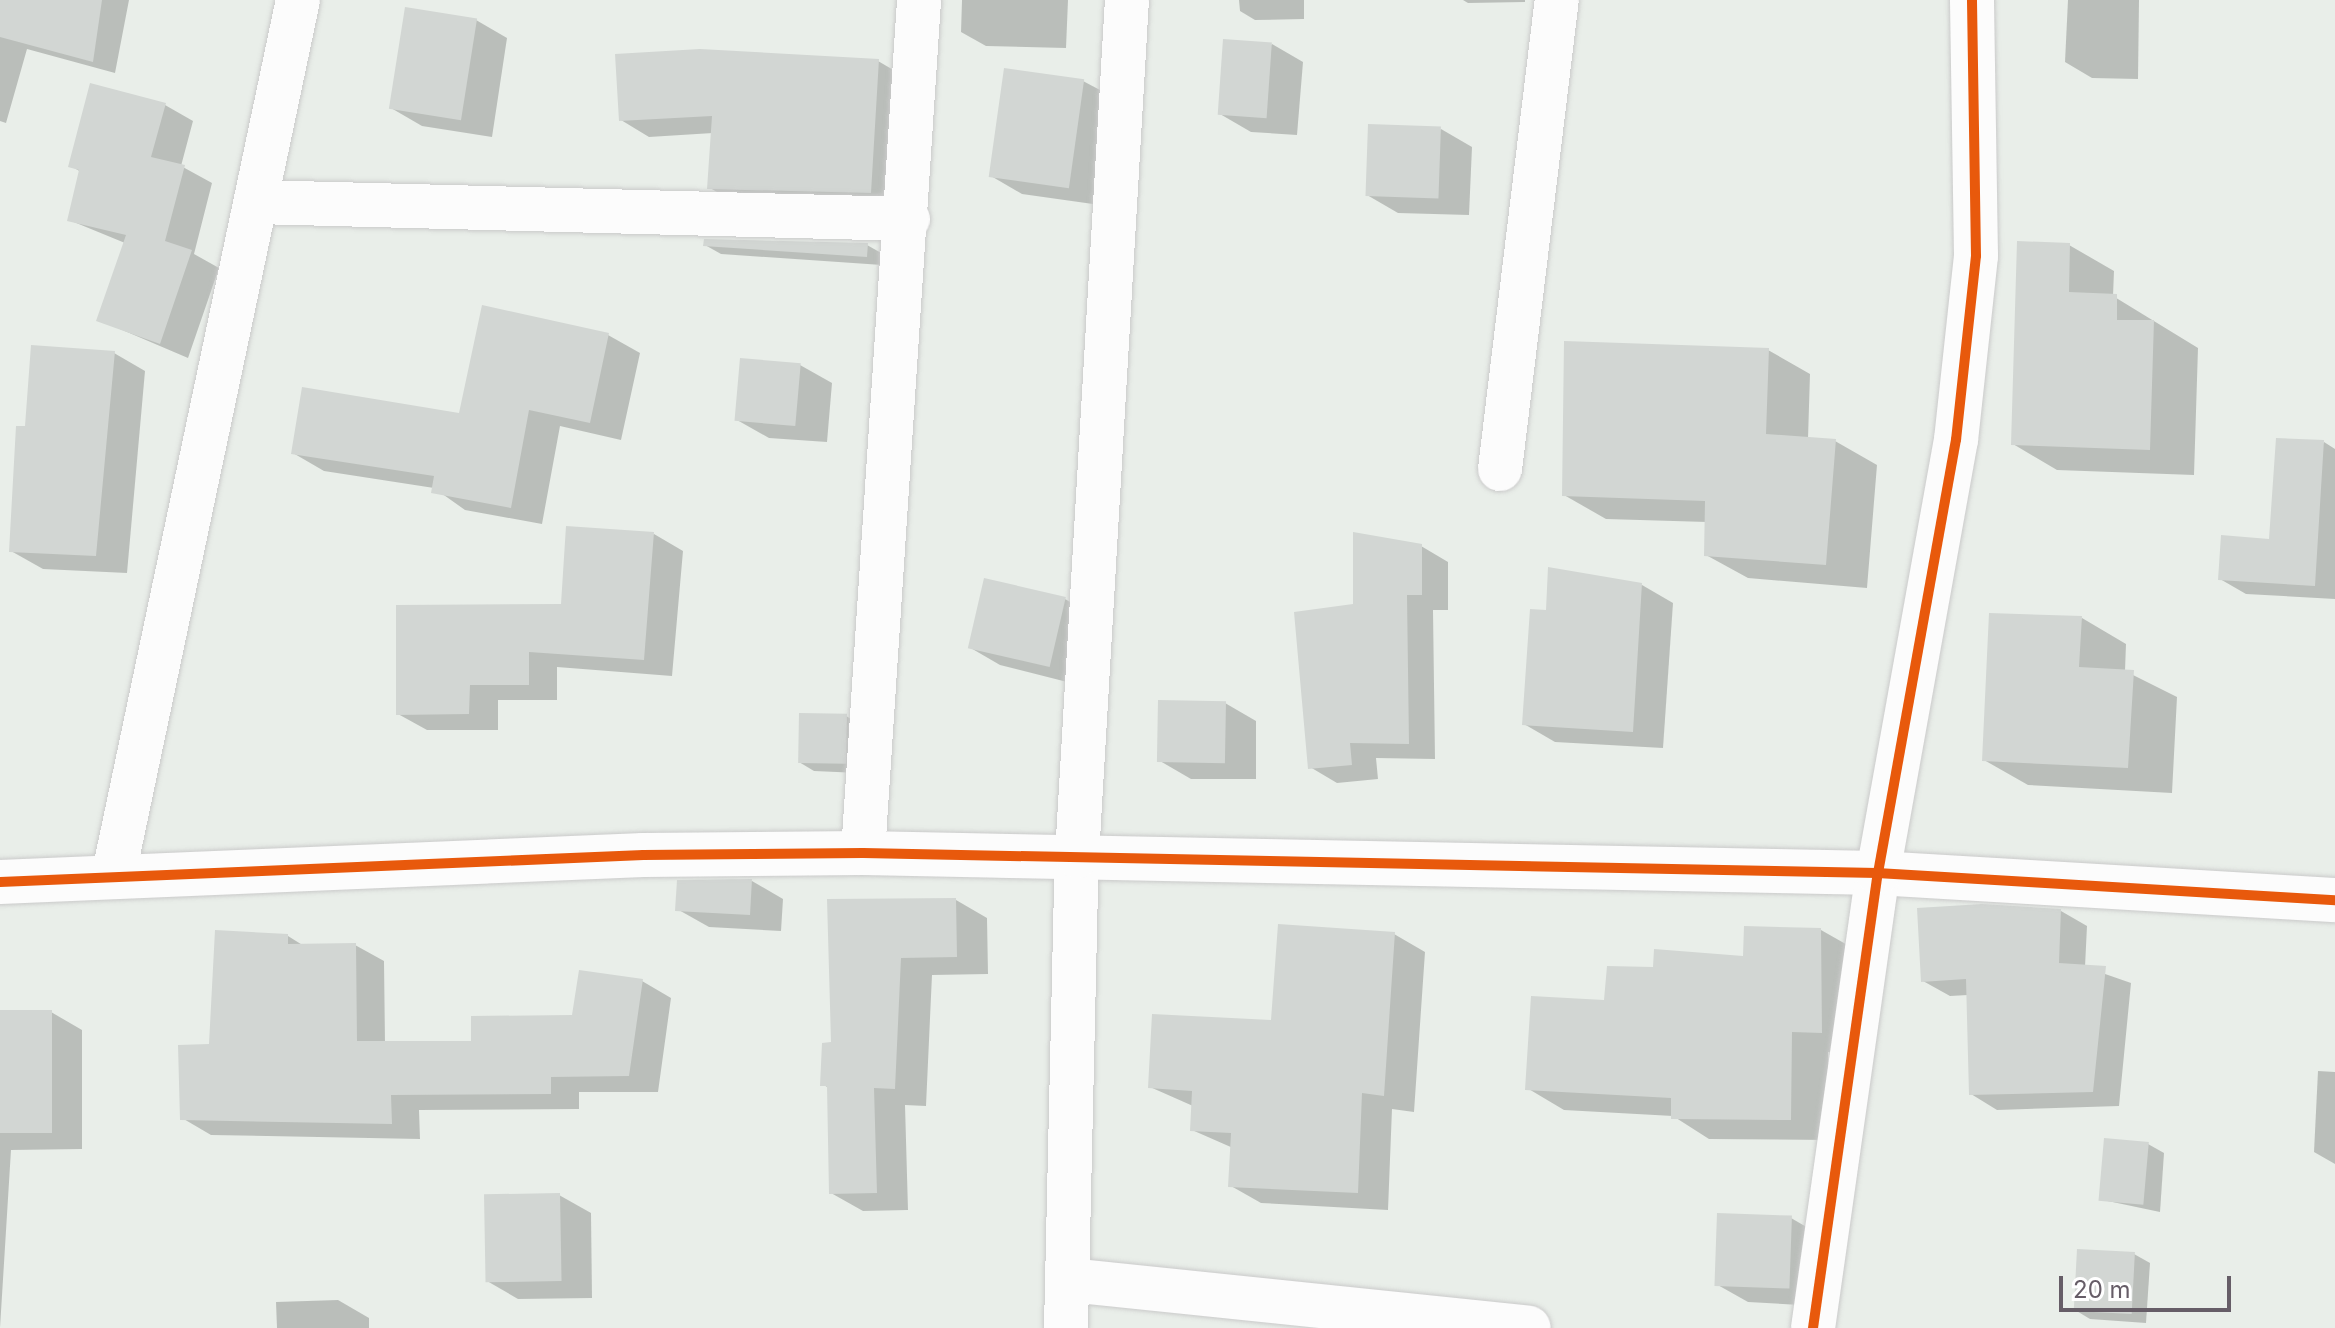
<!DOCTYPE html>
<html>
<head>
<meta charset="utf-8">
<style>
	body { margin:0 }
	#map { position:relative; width:2335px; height:1328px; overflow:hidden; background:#e9eee9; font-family:Inter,sans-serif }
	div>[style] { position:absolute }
	.shadow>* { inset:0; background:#0003 }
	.building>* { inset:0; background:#d2d6d3; transform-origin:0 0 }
	.roads { filter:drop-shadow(0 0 2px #cacaca) drop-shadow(0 0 2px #cacaca) }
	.minor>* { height:44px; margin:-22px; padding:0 22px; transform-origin:22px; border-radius:22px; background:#fcfcfc }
	.cycleway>* { height:10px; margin:-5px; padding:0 5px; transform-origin:5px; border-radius:5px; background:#e8590c }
	span { translate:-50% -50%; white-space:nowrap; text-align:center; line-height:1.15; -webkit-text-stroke:8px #fff; paint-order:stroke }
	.scale { position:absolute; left:2059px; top:1276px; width:172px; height:36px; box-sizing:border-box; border:4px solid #665d67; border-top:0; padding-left:10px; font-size:24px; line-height:28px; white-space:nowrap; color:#665d67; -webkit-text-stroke:6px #fff; paint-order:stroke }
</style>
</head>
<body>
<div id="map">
	<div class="shadow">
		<div style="clip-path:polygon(0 0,129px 0,115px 73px,27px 49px,6px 123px,0 121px)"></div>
		<div style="clip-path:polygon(962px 0,1068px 0,1066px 48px,986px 46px,961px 32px)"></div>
		<div style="clip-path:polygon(1239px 0,1304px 0,1304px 19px,1255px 20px,1240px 11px)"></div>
		<div style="clip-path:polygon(1463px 0,1525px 0,1525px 2px,1468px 3px)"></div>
		<div style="clip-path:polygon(2068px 0,2139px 0,2138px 79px,2092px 78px,2065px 62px)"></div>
		<div style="clip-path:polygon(476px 20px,507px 38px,492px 137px,422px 126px,391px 108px)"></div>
		<div style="clip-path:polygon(1272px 44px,1303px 62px,1297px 135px,1251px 132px,1220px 114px)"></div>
		<div style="clip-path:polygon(878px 61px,907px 78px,899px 208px,738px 204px,710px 188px,713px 133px,649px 137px,621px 120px)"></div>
		<div style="clip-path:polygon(1083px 81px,1115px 98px,1100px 205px,1022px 194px,991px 176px)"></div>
		<div style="clip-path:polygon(165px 105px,193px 121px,181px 166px,212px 183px,194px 254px,219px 268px,188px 358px,99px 320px,125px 243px,69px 220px,81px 172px,71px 166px)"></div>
		<div style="clip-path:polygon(1441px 129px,1472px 147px,1469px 215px,1398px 213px,1367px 195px)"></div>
		<div style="clip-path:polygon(705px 245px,867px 245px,883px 254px,882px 265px,721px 254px)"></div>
		<div style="clip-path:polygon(2069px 245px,2114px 271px,2113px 296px,2198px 348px,2194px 475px,2057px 470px,2013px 444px)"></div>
		<div style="clip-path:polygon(608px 335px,640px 353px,621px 440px,560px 426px,542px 524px,465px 510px,434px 488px,324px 471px,293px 453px,461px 415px)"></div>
		<div style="clip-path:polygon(1768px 350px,1810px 374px,1808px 439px,1835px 441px,1877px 465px,1867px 588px,1748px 578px,1706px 555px,1707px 522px,1606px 519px,1564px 495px)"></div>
		<div style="clip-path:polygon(114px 353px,145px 371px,127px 573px,43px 569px,11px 551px)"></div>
		<div style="clip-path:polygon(800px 365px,832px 383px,827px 442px,769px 438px,737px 420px)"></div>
		<div style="clip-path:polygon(2324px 442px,2335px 449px,2335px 599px,2246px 594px,2220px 579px,2271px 541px)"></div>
		<div style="clip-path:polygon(654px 534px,683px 551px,672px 676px,557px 667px,557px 700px,498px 700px,498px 730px,427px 730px,398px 714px,563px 606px)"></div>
		<div style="clip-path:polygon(1421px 546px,1448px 562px,1448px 610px,1433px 610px,1435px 759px,1376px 758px,1378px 779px,1337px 783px,1310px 767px)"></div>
		<div style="clip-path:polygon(1642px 585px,1673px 603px,1663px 748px,1555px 742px,1524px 724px,1548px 612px)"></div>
		<div style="clip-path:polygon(1065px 599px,1096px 617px,1079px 685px,1000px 665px,969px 647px)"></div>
		<div style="clip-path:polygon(2082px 618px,2126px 644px,2125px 671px,2177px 697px,2172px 793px,2028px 785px,1984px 760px)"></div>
		<div style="clip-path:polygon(1225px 703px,1256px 721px,1256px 779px,1191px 779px,1160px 761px)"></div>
		<div style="clip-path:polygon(846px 716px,862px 725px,859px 773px,814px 771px,799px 762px)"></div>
		<div style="clip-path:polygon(752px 881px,783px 899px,781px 931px,709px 927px,677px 909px)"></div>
		<div style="clip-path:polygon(956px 900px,987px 918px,988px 974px,932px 975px,926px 1106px,905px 1105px,908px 1210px,863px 1211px,831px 1193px,829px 1088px,822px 1084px,833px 1044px,829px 901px)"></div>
		<div style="clip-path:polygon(2061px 911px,2087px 926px,2085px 967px,2131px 983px,2119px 1106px,1997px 1110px,1971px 1094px,1968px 995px,1950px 996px,1923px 981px)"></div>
		<div style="clip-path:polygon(1821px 930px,1858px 951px,1858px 1053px,1828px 1052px,1828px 1140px,1709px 1139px,1673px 1116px,1564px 1110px,1527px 1088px,1606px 1002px,1654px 970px,1745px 958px)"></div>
		<div style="clip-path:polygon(1394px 934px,1425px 952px,1414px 1112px,1392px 1109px,1388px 1210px,1261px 1203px,1231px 1186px,1233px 1148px,1192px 1130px,1193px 1106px,1150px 1087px,1272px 1022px)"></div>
		<div style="clip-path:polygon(288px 936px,304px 946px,355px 945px,384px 961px,385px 1043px,473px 1043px,574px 1017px,642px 981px,671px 998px,658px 1092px,579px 1092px,579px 1109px,419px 1110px,420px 1139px,211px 1135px,182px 1118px,211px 1046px)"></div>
		<div style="clip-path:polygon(51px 1012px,82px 1030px,82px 1149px,11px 1150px,0 1328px,0 1013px)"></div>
		<div style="clip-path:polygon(2318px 1071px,2335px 1072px,2335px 1164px,2314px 1152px)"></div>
		<div style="clip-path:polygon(2148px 1144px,2164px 1153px,2160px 1212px,2103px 1200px)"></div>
		<div style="clip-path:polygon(559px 1195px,591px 1213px,592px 1298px,518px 1299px,487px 1281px)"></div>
		<div style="clip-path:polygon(1791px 1218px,1822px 1236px,1818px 1306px,1748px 1302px,1716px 1284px)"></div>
		<div style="clip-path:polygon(2134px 1254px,2150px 1263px,2146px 1323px,2090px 1319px,2075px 1310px)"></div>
		<div style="clip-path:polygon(338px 1300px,369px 1318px,369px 1328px,277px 1328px,276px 1302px)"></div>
	</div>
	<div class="building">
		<div style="clip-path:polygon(0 0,102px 0,93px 62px,0 37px)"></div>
		<div style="left:405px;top:7px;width:73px;height:103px;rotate:9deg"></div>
		<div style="left:1223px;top:39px;width:49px;height:76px;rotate:4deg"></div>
		<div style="clip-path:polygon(700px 49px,879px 59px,871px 193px,707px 189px,712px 116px,619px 121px,615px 54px)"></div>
		<div style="left:1004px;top:68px;width:81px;height:110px;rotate:8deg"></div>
		<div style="clip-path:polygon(90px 83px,166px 103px,151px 157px,185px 165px,165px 241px,192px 250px,160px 344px,96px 321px,126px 235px,67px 221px,79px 170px,68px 167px)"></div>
		<div style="left:1368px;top:124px;width:73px;height:72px;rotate:2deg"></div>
		<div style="clip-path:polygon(704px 239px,868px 243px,867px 257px,703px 246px)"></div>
		<div style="clip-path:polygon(2017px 241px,2070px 243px,2069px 292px,2117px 294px,2117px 320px,2154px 320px,2150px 450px,2011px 445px)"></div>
		<div style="clip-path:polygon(482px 305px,609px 333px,590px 423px,529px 410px,511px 508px,431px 493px,434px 476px,291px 454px,302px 387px,459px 413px)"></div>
		<div style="clip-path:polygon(1564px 341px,1769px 348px,1766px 434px,1836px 439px,1826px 565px,1704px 556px,1705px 501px,1562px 496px)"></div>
		<div style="clip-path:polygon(31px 345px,115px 351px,96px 556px,9px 552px,16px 426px,25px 426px)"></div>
		<div style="left:740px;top:358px;width:61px;height:63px;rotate:5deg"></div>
		<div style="clip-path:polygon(2276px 438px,2324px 440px,2315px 586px,2218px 580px,2221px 535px,2269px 539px)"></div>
		<div style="clip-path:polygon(566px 526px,654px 532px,644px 660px,529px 652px,529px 685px,470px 685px,469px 714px,396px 715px,396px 605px,561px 604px)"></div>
		<div style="clip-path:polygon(1353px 532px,1422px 544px,1422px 595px,1407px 595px,1409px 744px,1350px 743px,1352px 765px,1308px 769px,1294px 612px,1353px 604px)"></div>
		<div style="clip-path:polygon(1548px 567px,1642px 583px,1633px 732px,1522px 725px,1530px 609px,1546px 610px)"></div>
		<div style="left:984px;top:578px;width:84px;height:72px;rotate:13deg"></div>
		<div style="clip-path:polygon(1989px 613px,2082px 616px,2079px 667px,2134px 670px,2128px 768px,1982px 761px)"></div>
		<div style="left:1158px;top:700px;width:68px;height:62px;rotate:1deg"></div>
		<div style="left:799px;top:713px;width:48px;height:50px;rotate:1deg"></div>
		<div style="clip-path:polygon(752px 879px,750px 915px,675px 911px,677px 880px)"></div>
		<div style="clip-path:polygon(956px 898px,957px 957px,901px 958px,895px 1089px,874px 1088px,877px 1193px,829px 1194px,827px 1086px,820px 1086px,822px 1043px,831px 1042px,827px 899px)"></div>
		<div style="clip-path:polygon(1982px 904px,2061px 909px,2059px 963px,2106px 966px,2093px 1092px,1969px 1095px,1966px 979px,1921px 982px,1917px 908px)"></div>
		<div style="clip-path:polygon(1278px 924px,1395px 932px,1384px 1096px,1362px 1093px,1358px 1193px,1228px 1187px,1231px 1133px,1190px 1131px,1192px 1091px,1148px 1088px,1152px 1014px,1271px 1020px)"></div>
		<div style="clip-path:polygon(1744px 926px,1821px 928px,1822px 1033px,1792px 1032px,1791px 1120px,1671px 1119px,1671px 1098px,1525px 1090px,1531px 996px,1604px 1000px,1607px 966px,1653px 967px,1654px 949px,1743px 956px)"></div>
		<div style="clip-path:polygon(215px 930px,288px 934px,288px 944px,356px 943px,357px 1041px,471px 1041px,471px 1016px,572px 1015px,579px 970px,643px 979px,629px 1076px,551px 1077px,551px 1094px,391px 1095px,392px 1124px,180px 1120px,178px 1045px,209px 1044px)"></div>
		<div style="left:52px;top:1010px;width:123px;height:52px;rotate:90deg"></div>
		<div style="left:2104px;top:1138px;width:45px;height:63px;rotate:5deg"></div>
		<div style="left:560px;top:1193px;width:88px;height:76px;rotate:89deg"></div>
		<div style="left:1717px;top:1213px;width:75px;height:73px;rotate:2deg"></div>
		<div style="left:2077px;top:1249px;width:58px;height:62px;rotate:3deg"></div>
	</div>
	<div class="roads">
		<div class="minor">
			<div style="left:256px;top:202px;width:652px;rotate:1.49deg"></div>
			<div style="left:1500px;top:469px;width:472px;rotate:-83.1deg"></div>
			<div style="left:863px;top:853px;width:855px;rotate:-86.24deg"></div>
			<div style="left:114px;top:873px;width:892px;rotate:-78.1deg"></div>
			<div style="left:0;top:882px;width:644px;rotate:-2.4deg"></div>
			<div style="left:643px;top:855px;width:220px;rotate:-0.5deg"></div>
			<div style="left:863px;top:853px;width:1015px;rotate:1.13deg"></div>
			<div style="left:1878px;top:873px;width:458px;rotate:3.4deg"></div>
			<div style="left:1068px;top:1280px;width:463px;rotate:5.9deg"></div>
			<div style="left:1066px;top:1328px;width:472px;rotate:-88.7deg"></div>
			<div style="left:1077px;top:856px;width:857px;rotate:-86.66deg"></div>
			<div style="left:1813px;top:1328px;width:460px;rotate:-81.9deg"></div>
			<div style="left:1878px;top:873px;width:440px;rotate:-79.8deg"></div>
			<div style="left:1956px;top:440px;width:185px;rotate:-83.8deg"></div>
			<div style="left:1976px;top:256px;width:256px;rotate:-90.9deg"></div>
		</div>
	</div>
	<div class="cycleway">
		<div style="left:0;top:882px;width:644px;rotate:-2.4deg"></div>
		<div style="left:643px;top:855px;width:220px;rotate:-0.5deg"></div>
		<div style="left:863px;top:853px;width:1015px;rotate:1.13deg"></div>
		<div style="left:1878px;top:873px;width:458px;rotate:3.4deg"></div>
		<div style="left:1813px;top:1328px;width:460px;rotate:-81.9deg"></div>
		<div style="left:1878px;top:873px;width:440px;rotate:-79.8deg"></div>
		<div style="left:1956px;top:440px;width:185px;rotate:-83.8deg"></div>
		<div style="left:1976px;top:256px;width:256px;rotate:-90.9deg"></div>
	</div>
	<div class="scale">20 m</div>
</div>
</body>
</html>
